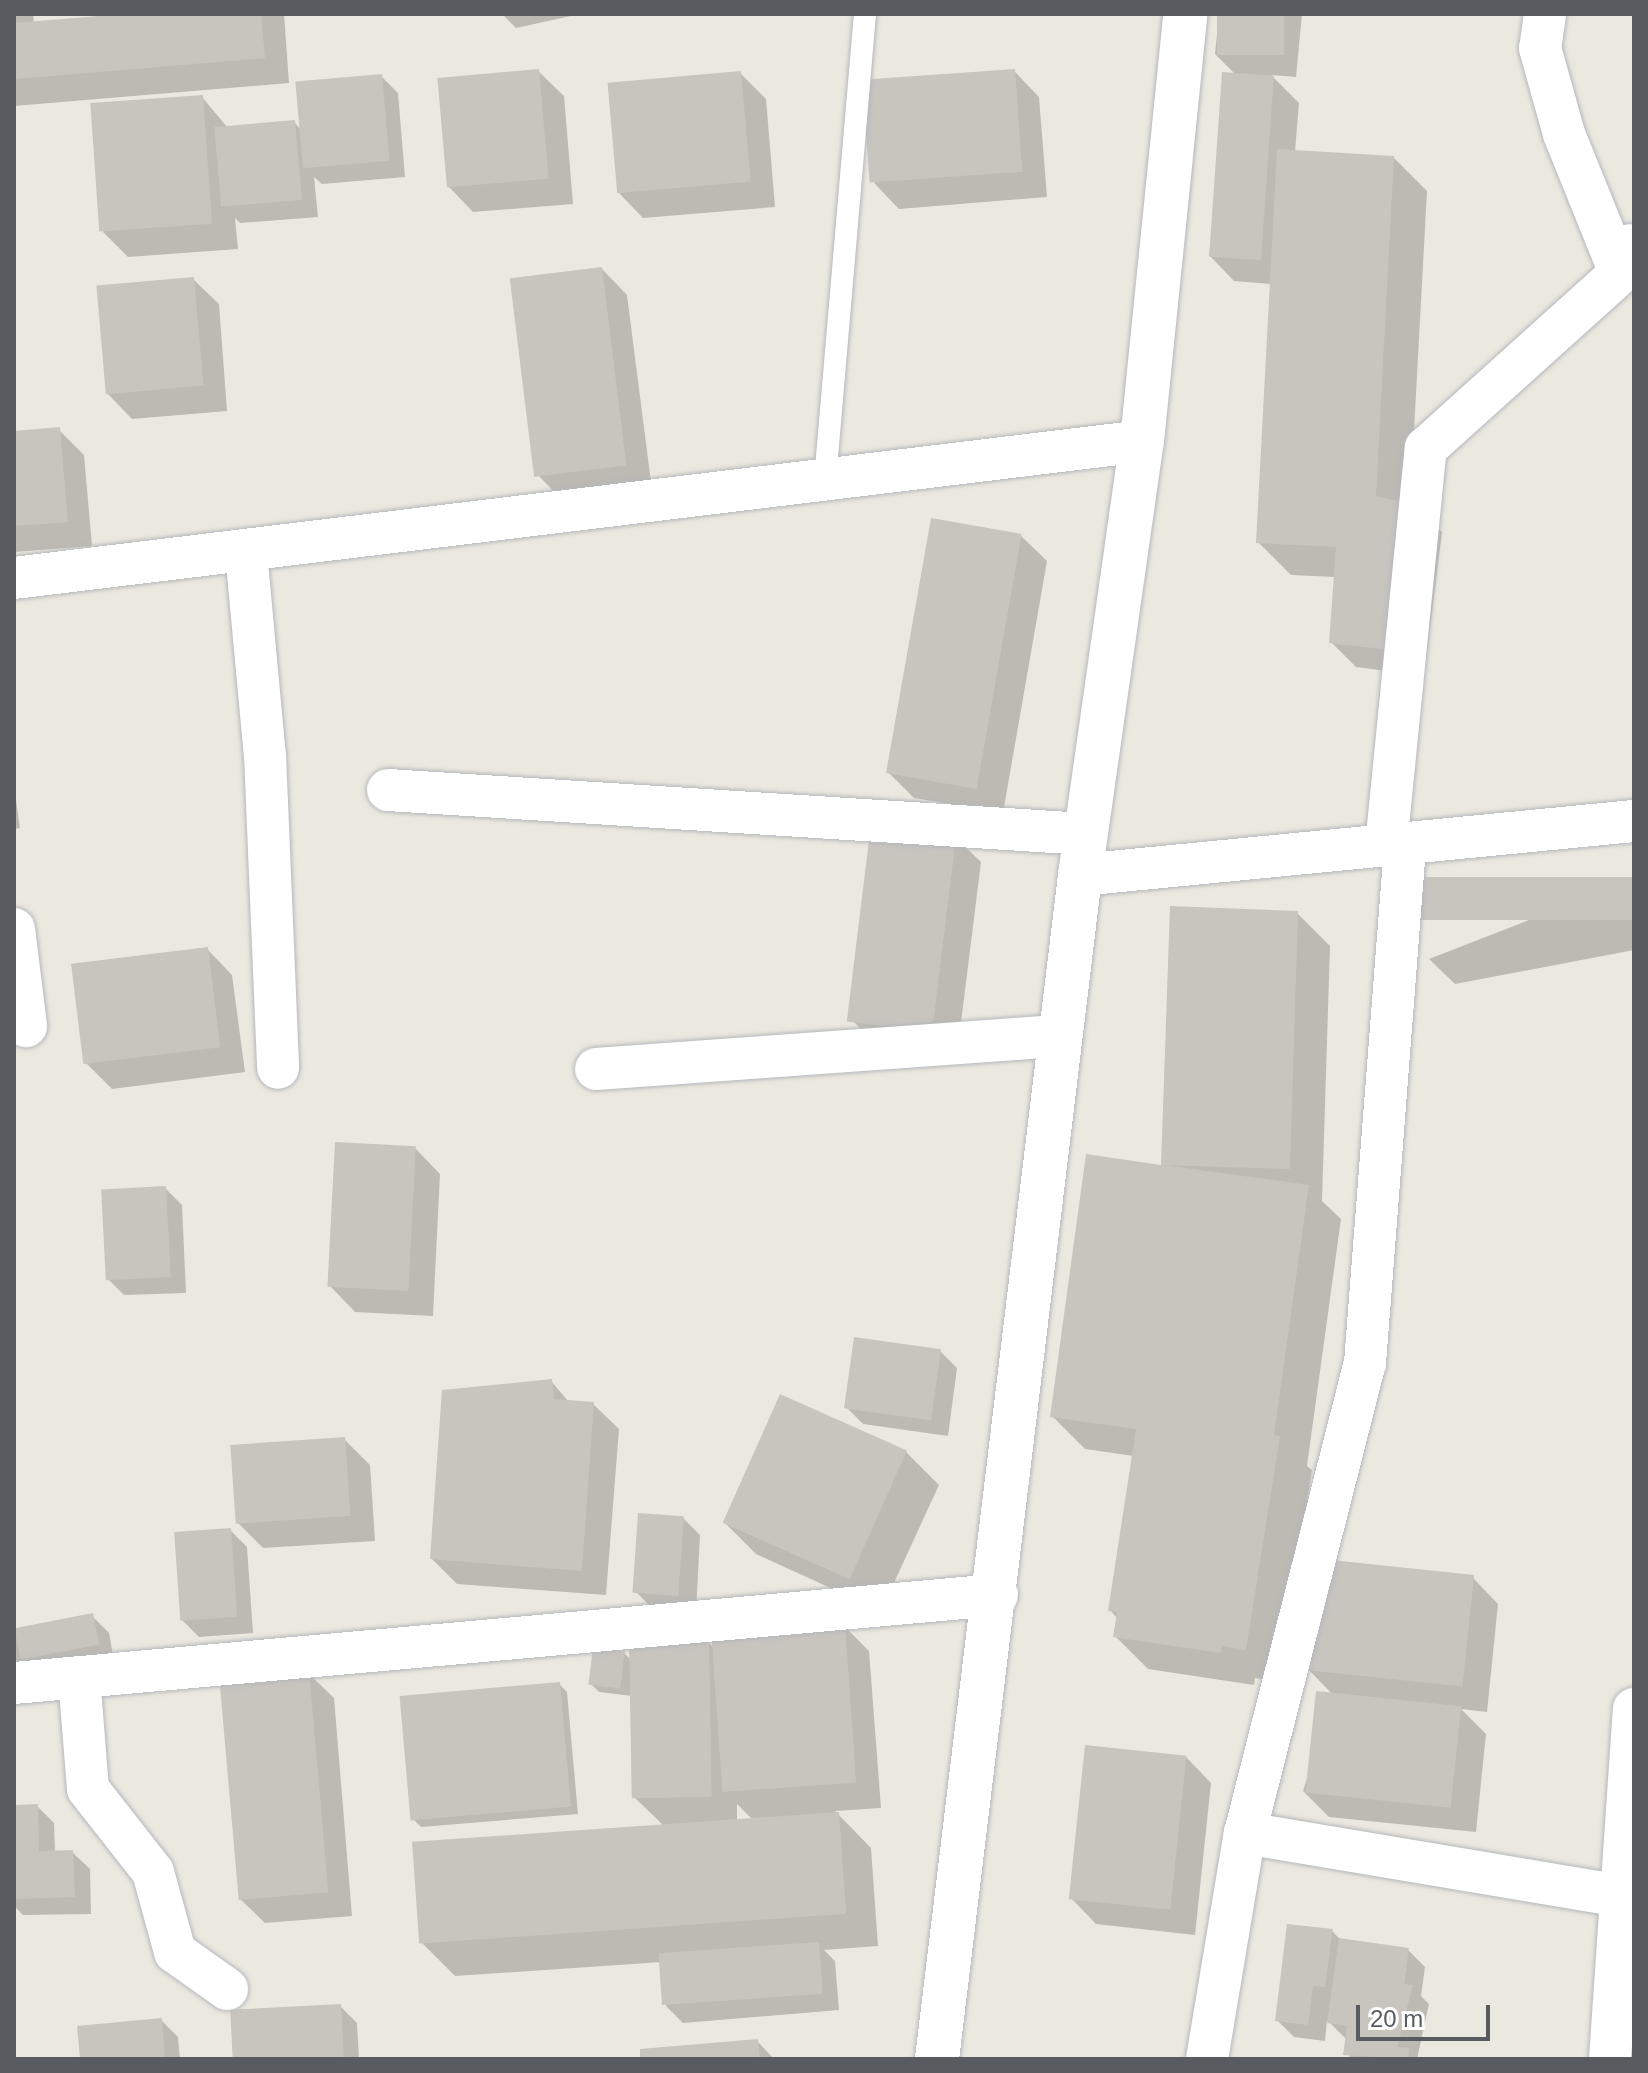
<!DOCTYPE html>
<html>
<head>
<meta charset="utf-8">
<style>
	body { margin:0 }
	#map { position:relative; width:1648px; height:2073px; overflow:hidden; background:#ebe9df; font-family:Helvetica,sans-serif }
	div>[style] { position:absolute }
	.shadow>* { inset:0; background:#0003 }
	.building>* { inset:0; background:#c8c5bf; transform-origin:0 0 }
	.roads { filter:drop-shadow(0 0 2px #b5b7bc) drop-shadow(0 0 2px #b5b7bc) }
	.lane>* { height:22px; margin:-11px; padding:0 11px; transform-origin:11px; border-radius:11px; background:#fff }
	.street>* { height:42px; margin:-21px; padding:0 21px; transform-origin:21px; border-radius:21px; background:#fff }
	.secondary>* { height:44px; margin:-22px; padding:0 22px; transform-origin:22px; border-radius:22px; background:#fff }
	span { translate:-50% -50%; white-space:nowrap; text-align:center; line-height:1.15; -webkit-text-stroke:6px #fff; paint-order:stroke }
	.frame { position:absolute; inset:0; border:16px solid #585c60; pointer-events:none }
	.scale { position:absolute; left:1356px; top:2005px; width:134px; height:36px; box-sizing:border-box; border:4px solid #585c60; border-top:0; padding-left:10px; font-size:24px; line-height:28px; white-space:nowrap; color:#585c60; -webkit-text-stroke:6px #fff; paint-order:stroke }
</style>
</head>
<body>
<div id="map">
	<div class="shadow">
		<div style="clip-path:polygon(14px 14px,33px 14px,34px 23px,148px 14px,284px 14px,289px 83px,14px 106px)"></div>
		<div style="clip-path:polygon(502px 14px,580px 14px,516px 28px)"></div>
		<div style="clip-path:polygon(1219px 14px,1302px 14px,1296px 77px,1271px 75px,1299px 103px,1295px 152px,1394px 158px,1427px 191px,1410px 505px,1442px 532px,1424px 676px,1356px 667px,1331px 642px,1336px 577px,1291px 575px,1258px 542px,1271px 284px,1234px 281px,1209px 255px,1236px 75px,1215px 54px)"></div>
		<div style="clip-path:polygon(538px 71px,564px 96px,573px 204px,473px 212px,448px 186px)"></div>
		<div style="clip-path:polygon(1014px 71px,1039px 97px,1047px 197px,899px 209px,874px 183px)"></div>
		<div style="clip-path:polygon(740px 73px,766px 99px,775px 207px,643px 218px,618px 192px)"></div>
		<div style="clip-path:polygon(381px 76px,398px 93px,405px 177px,322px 184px,314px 177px,318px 217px,240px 223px,235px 218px,238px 249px,128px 257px,103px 232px,202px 97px,228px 128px,294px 122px,301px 130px)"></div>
		<div style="clip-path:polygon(602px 269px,627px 295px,652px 490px,563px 501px,538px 475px)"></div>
		<div style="clip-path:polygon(193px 279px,219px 304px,227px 411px,132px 419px,107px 393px)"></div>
		<div style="clip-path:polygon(59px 430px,84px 455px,92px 546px,14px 552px,14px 433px)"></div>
		<div style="clip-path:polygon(1021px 536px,1047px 561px,1003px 813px,914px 798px,888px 772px)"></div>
		<div style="clip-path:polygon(14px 786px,20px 828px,14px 829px)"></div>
		<div style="clip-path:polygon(955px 837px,981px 862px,957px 1055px,878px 1046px,853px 1021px)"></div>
		<div style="clip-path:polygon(1634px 879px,1634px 950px,1455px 984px,1429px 959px)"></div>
		<div style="clip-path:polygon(1172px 908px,1297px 913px,1330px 946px,1322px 1201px,1341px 1219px,1307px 1466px,1312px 1470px,1279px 1682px,1255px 1678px,1254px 1685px,1148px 1669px,1115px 1636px,1118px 1619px,1110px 1610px,1134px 1456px,1085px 1449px,1052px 1416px,1163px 1167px)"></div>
		<div style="clip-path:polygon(207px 949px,232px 975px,245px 1072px,112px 1089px,86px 1063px)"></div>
		<div style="clip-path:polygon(415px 1148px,440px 1174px,433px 1316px,355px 1312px,330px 1286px)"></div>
		<div style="clip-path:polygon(165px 1188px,182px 1205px,186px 1293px,124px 1295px,107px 1278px)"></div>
		<div style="clip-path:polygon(940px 1351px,957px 1368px,948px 1436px,863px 1424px,846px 1407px)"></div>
		<div style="clip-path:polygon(551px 1381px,569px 1402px,593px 1404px,619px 1429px,606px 1595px,457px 1584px,432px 1559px)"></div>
		<div style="clip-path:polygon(344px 1439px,370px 1465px,375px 1541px,263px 1548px,238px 1523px)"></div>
		<div style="clip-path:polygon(906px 1452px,939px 1485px,881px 1611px,756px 1554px,723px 1521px)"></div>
		<div style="clip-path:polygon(683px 1518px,700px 1535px,696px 1612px,653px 1609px,636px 1592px)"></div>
		<div style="clip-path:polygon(230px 1530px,247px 1547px,253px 1633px,199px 1637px,182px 1620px)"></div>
		<div style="clip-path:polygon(1473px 1578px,1498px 1604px,1487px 1712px,1461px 1709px,1486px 1734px,1476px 1832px,1329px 1817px,1303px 1791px,1333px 1695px,1308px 1669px)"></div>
		<div style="clip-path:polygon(92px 1616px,109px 1633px,114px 1661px,32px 1676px,15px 1659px,14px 1629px)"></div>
		<div style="clip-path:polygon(evenodd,844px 1626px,869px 1651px,881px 1808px,835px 1811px,871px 1848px,878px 1946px,824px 1950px,835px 1961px,839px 2010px,683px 2023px,666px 2006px,662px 1962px,455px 1976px,422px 1943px,664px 1826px,635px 1798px,632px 1696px,599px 1692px,591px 1684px,624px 1653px,631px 1660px,708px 1642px,714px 1648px,844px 1626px,737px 1804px,753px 1820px,737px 1821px,737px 1804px)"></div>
		<div style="clip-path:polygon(308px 1673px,334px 1698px,352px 1916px,265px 1923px,239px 1898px)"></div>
		<div style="clip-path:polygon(559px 1684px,567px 1692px,578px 1814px,421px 1827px,413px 1819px)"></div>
		<div style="clip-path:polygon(1186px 1757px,1211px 1783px,1195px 1935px,1096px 1924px,1071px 1898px)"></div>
		<div style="clip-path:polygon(37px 1806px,54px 1823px,55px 1852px,72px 1852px,90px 1869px,91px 1914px,23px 1915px,14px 1906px,14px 1807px)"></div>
		<div style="clip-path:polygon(1332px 1931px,1342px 1941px,1408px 1950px,1425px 1967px,1421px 1996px,1429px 2004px,1417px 2059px,1350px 2059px,1346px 2039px,1327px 2020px,1325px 2041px,1294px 2037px,1277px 2020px)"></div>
		<div style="clip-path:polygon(340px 2006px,357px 2023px,359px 2059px,236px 2059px)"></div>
		<div style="clip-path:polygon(161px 2020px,178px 2037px,180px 2059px,82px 2059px)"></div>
		<div style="clip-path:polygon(757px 2041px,774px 2059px,642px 2059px)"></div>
	</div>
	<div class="building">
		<div style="clip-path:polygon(123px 14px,261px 14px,265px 58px,14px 79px,14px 23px)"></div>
		<div style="left:1217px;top:14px;width:67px;height:41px"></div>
		<div style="left:539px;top:69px;width:110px;height:102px;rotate:85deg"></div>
		<div style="left:1015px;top:69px;width:103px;height:153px;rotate:86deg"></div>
		<div style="left:741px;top:71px;width:111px;height:134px;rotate:85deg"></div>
		<div style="left:1222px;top:72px;width:52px;height:185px;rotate:4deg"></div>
		<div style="left:382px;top:74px;width:87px;height:87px;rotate:85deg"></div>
		<div style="left:203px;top:95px;width:129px;height:113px;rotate:86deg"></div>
		<div style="left:295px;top:120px;width:80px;height:81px;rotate:85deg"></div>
		<div style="clip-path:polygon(1277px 149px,1394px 156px,1376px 496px,1417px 505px,1399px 651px,1329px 643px,1336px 547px,1256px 543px)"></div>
		<div style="left:602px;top:267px;width:200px;height:93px;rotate:83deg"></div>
		<div style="left:194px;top:277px;width:109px;height:98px;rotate:85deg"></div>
		<div style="clip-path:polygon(60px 427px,68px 522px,14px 526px,14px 431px)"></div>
		<div style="left:931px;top:518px;width:92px;height:259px;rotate:10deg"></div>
		<div style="left:871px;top:824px;width:86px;height:199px;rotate:7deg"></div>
		<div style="left:1634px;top:877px;width:43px;height:218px;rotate:90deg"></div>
		<div style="clip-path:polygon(1170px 906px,1298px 911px,1290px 1169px,1164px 1165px,1309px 1185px,1274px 1435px,1280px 1436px,1246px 1650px,1222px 1646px,1221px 1653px,1113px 1637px,1117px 1612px,1108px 1611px,1136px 1429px,1050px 1417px,1086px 1154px,1161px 1165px)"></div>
		<div style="left:208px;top:947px;width:101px;height:138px;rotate:83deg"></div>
		<div style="left:335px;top:1142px;width:81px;height:145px;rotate:3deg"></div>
		<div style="left:166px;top:1186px;width:91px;height:65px;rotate:87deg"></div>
		<div style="left:854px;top:1337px;width:88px;height:72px;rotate:8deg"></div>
		<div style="clip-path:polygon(552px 1379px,554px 1399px,594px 1402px,582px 1571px,430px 1559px,442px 1390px)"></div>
		<div style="left:780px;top:1394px;width:139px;height:141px;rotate:24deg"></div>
		<div style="left:345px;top:1437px;width:79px;height:115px;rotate:86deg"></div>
		<div style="left:638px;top:1513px;width:46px;height:80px;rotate:4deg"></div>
		<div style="left:231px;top:1528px;width:89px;height:57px;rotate:86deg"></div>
		<div style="left:1322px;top:1559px;width:153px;height:112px;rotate:6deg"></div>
		<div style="left:93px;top:1613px;width:32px;height:80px;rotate:79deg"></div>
		<div style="left:845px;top:1624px;width:159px;height:134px;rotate:86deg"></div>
		<div style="left:709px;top:1640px;width:157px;height:80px;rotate:89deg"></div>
		<div style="left:593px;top:1647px;width:32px;height:38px;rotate:7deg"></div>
		<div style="left:309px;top:1671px;width:222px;height:90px;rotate:85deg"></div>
		<div style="left:560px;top:1682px;width:125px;height:161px;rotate:85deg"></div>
		<div style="left:1316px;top:1691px;width:146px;height:102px;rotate:6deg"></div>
		<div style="left:1085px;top:1745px;width:102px;height:155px;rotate:6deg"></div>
		<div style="clip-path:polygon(38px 1804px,39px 1851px,73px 1850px,75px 1897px,14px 1899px,14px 1805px)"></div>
		<div style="left:839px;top:1812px;width:102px;height:428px;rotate:86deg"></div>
		<div style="clip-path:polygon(1287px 1924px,1333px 1929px,1325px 1987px,1313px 1986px,1308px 2025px,1275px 2021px)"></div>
		<div style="clip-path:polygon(1339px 1938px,1409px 1948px,1404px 1984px,1413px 1985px,1397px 2047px,1409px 2048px,1408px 2059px,1343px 2055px,1347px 2026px,1327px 2023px)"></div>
		<div style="left:819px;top:1942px;width:52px;height:161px;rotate:86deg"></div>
		<div style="left:341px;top:2004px;width:55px;height:111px;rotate:87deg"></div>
		<div style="clip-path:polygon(162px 2018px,165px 2059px,80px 2059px,77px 2026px)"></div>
		<div style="clip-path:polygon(758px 2039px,760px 2059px,640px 2059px,640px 2049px)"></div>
	</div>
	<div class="roads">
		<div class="lane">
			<div style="left:825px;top:480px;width:468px;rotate:-85.1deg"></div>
		</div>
		<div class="street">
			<div style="left:1545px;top:14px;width:34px;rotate:98deg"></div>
			<div style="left:1540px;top:48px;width:89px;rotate:74.4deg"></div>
			<div style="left:1564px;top:134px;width:147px;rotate:68deg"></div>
			<div style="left:1619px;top:270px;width:27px;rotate:-66deg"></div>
			<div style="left:246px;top:552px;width:204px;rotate:84.7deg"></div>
			<div style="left:265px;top:755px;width:313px;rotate:87.6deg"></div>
			<div style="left:14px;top:578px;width:1136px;rotate:-6.92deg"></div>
			<div style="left:388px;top:790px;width:699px;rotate:3.61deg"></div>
			<div style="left:1386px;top:846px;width:400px;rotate:-84.3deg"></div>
			<div style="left:1426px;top:448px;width:280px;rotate:-42deg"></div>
			<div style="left:1080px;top:875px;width:557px;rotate:-5.57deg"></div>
			<div style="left:14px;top:929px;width:98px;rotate:82.9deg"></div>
			<div style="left:596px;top:1069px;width:466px;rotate:-4.1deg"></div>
			<div style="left:79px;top:1677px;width:112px;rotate:85.4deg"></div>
			<div style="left:88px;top:1789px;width:105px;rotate:51.9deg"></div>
			<div style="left:153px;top:1872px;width:83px;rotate:74.6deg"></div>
			<div style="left:175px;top:1952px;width:64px;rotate:35.4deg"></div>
			<div style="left:14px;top:1683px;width:987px;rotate:-5.12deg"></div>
			<div style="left:1245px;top:1833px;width:383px;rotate:9.5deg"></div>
			<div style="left:1207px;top:2059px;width:229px;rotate:-80.5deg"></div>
			<div style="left:1245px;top:1833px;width:485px;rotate:-75.7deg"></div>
			<div style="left:1365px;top:1363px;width:518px;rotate:-85.57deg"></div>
			<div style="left:1610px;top:2059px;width:351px;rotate:-86.1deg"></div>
		</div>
		<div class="secondary">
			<div style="left:937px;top:2059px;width:1193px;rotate:-83.11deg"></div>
			<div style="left:1080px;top:875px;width:438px;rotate:-81.9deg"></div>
			<div style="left:1142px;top:441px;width:429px;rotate:-84.2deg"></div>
		</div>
	</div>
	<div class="frame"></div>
	<div class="scale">20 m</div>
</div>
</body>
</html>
